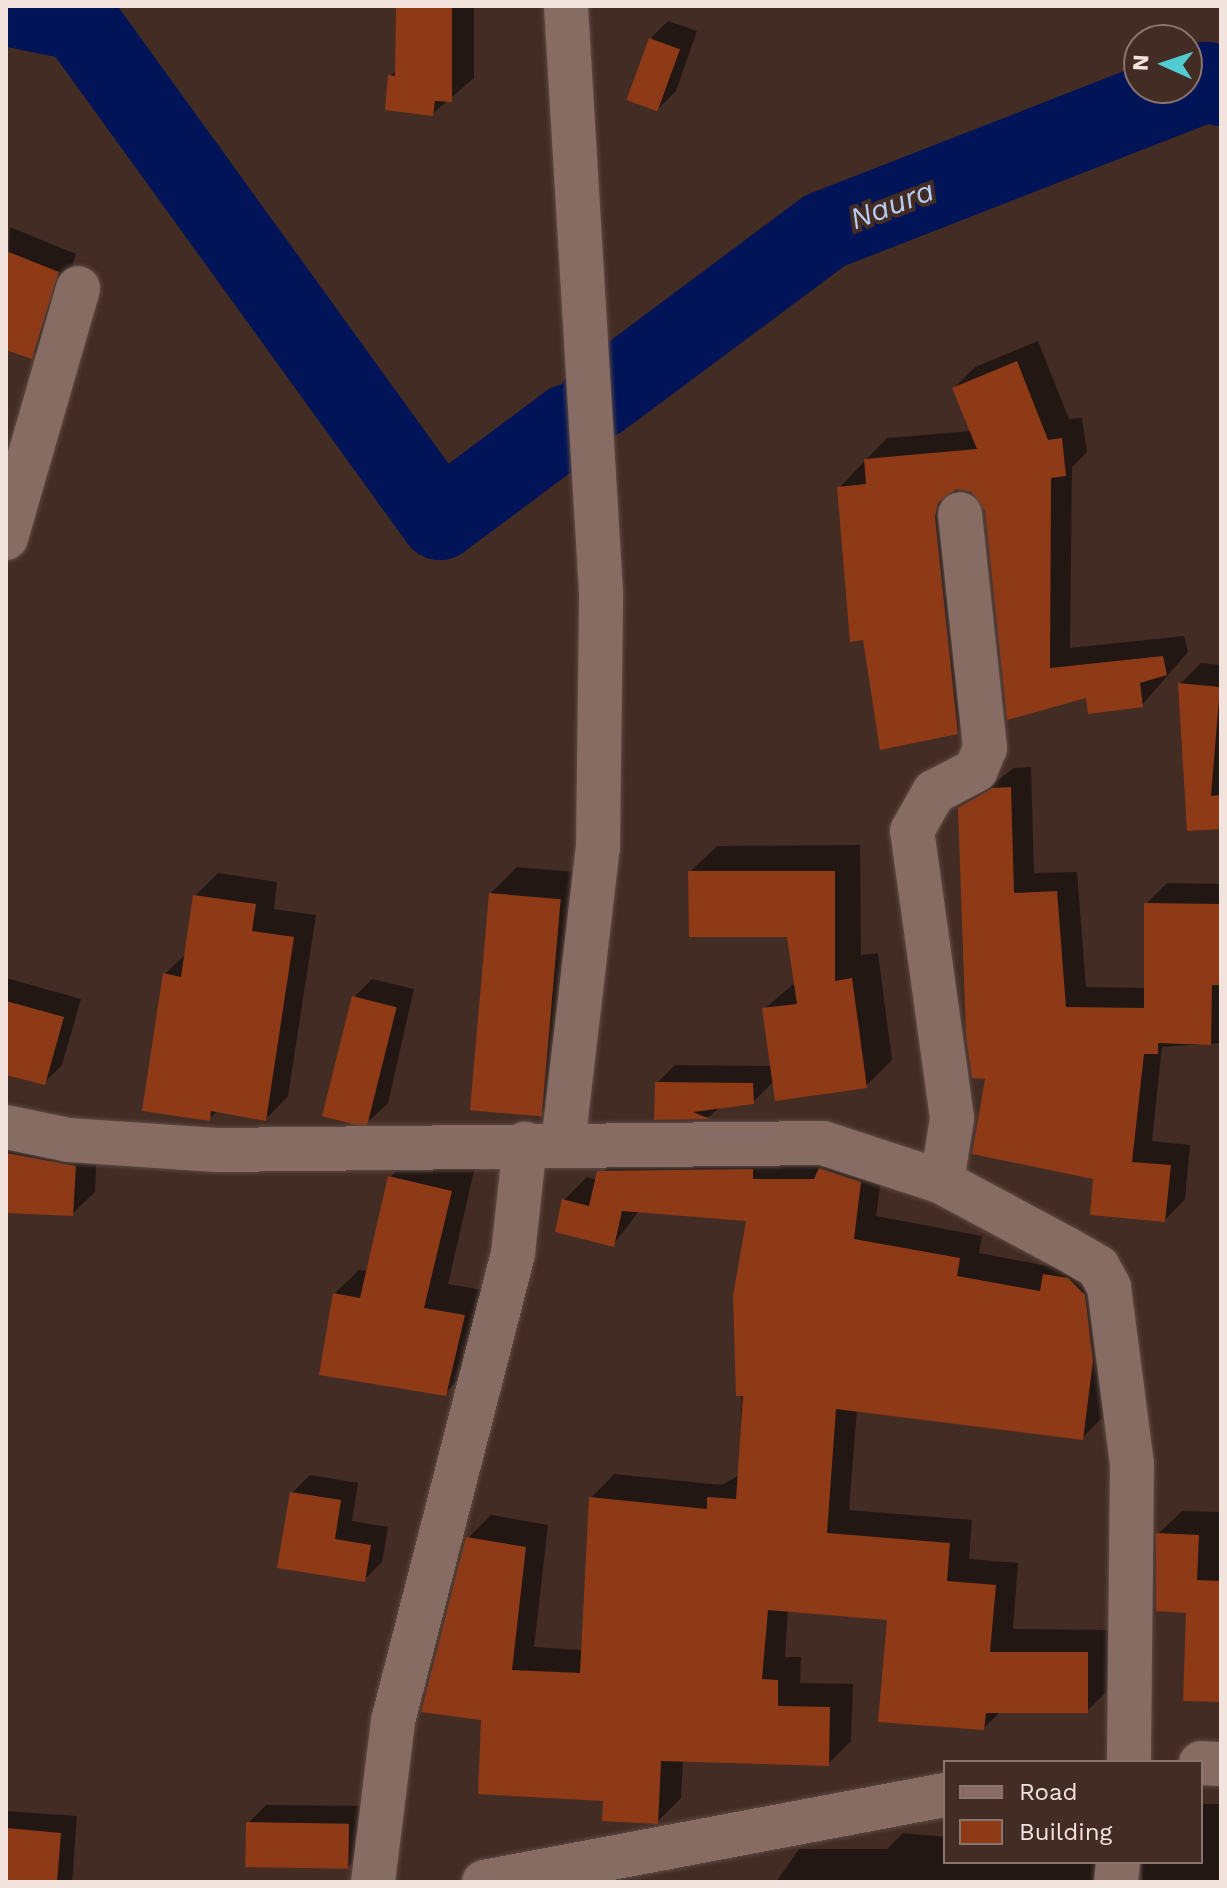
<!DOCTYPE html>
<html>
<head>
<meta charset="utf-8">
<style>
	body { margin:0 }
	#map { position:relative; width:1227px; height:1888px; overflow:hidden; background:#432c24; font-family:"Work Sans",sans-serif }
	div>[style] { position:absolute }
	.shadow>* { inset:0; background:#0007; transform-origin:0 0 }
	.river>* { height:80px; margin:-40px; padding:0 40px; transform-origin:40px; border-radius:40px; background:#011458 }
	.building>* { inset:0; background:#8f3a17; transform-origin:0 0 }
	.roads { filter:drop-shadow(0 0 2px #5d4a43) drop-shadow(0 0 2px #5d4a43) }
	.street>* { height:44px; margin:-22px; padding:0 22px; transform-origin:22px; border-radius:22px; background:#866c62 }
	.secondary>* { height:44px; margin:-22px; padding:0 22px; transform-origin:22px; border-radius:22px; background:#866c62 }
	span { translate:-50% -50%; white-space:nowrap; text-align:center; line-height:1.15; -webkit-text-stroke:8px #432c24; paint-order:stroke }
	.water-label { font-size:30px; color:#b8cdf6; font-style:italic }
	.frame { position:absolute; inset:0; border:8px solid #f2e3dd; pointer-events:none }
	.legend { position:absolute; left:943px; top:1760px; width:260px; height:104px; box-sizing:border-box; background:#432c24; border:2px solid #89756e; margin:0; padding:10px 14px; list-style:none; font-size:24px; color:#f2e3dd }
	.legend li { display:flex; align-items:center; gap:16px; height:40px }
	.legend b { width:40px; border:2px solid #89756e }
	.north { position:absolute; left:1123px; top:24px; width:80px; height:80px; box-sizing:border-box; background:#432c24; border:2px solid #89756e; border-radius:50%; rotate:273deg; font-size:22px; font-weight:700; line-height:32px; text-align:center; color:#f2e3dd }
	.north::after { content:''; display:block; margin:auto; width:28px; height:36px; background:#51ccd2; clip-path:polygon(50% 0,100% 100%,50% 72%,0 100%) }
</style>
</head>
<body>
<div id="map">
	<div class="shadow">
		<div style="clip-path:polygon(398px 6px,474px 6px,474px 78px,432px 114px,390px 76px,397px 70px)"></div>
		<div style="clip-path:polygon(668px 21px,697px 31px,676px 91px,658px 109px,650px 39px)"></div>
		<div style="clip-path:polygon(10px 227px,76px 254px,49px 339px,31px 357px,6px 348px)"></div>
		<div style="clip-path:polygon(1038px 341px,1069px 419px,1082px 418px,1087px 452px,1072px 467px,1070px 648px,1184px 636px,1188px 652px,1142px 705px,1088px 695px,1009px 718px,987px 511px,972px 490px,957px 487px,979px 711px,957px 732px,839px 488px,887px 438px,971px 431px,954px 388px,975px 367px)"></div>
		<div style="clip-path:polygon(1201px 663px,1221px 665px,1221px 827px,1189px 828px,1180px 684px)"></div>
		<div style="clip-path:polygon(1031px 767px,1034px 873px,1077px 872px,1086px 987px,1146px 988px,1146px 904px,1167px 883px,1221px 884px,1221px 1043px,1162px 1047px,1152px 1141px,1190px 1145px,1185px 1199px,1165px 1220px,1095px 1178px,988px 1077px,960px 808px,1014px 768px)"></div>
		<div style="clip-path:polygon(860px 845px,861px 955px,878px 953px,892px 1060px,866px 1086px,774px 1081px,753px 1102px,720px 1107px,709px 1117px,656px 1118px,657px 1083px,675px 1065px,772px 1066px,764px 1009px,796px 982px,788px 935px,690px 872px,717px 846px)"></div>
		<div style="clip-path:polygon(517px 867px,587px 873px,567px 1087px,540px 1114px,491px 893px)"></div>
		<div style="clip-path:polygon(218px 873px,277px 882px,274px 909px,316px 915px,288px 1096px,266px 1119px,218px 1110px,209px 1119px,165px 974px,187px 953px,195px 896px)"></div>
		<div style="clip-path:polygon(6px 978px,81px 999px,62px 1065px,44px 1083px,6px 1073px)"></div>
		<div style="clip-path:polygon(372px 979px,414px 989px,388px 1103px,369px 1121px,354px 997px)"></div>
		<div style="clip-path:polygon(6px 1119px,97px 1144px,95px 1192px,72px 1214px,6px 1211px)"></div>
		<div style="clip-path:polygon(623px 1148px,884px 1159px,876px 1216px,982px 1236px,979px 1253px,1053px 1267px,1068px 1252px,1102px 1262px,1105px 1415px,1082px 1438px,857px 1409px,849px 1510px,972px 1520px,969px 1559px,1018px 1563px,1013px 1629px,1110px 1630px,1110px 1688px,1087px 1711px,1001px 1711px,984px 1728px,889px 1618px,788px 1610px,785px 1657px,801px 1657px,800px 1683px,853px 1684px,851px 1741px,828px 1764px,683px 1760px,681px 1798px,657px 1822px,605px 1799px,483px 1718px,468px 1538px,491px 1515px,548px 1525px,534px 1647px,583px 1650px,591px 1498px,614px 1474px,722px 1485px,739px 1475px,748px 1219px,639px 1211px,613px 1245px,564px 1200px,587px 1177px,597px 1180px)"></div>
		<div style="clip-path:polygon(415px 1152px,475px 1167px,448px 1284px,488px 1291px,469px 1369px,445px 1393px,334px 1294px,359px 1270px,368px 1271px,390px 1177px)"></div>
		<div style="clip-path:polygon(310px 1475px,358px 1483px,352px 1521px,388px 1527px,382px 1562px,364px 1580px,292px 1493px)"></div>
		<div style="clip-path:polygon(1182px 1511px,1221px 1512px,1221px 1700px,1158px 1534px)"></div>
		<div style="clip-path:polygon(1201px 1804px,1221px 1804px,1221px 1882px,1143px 1882px,1140px 1862px,1201px 1862px)"></div>
		<div style="clip-path:polygon(266px 1805px,367px 1806px,367px 1849px,348px 1867px,248px 1823px)"></div>
		<div style="left:6px;top:1811px;width:71px;height:71px;rotate:4deg"></div>
		<div style="clip-path:polygon(903px 1833px,945px 1837px,945px 1862px,1115px 1862px,1134px 1882px,776px 1882px,799px 1849px,887px 1849px)"></div>
	</div>
	<div class="river">
		<div style="left:6px;top:6px;width:75px;rotate:11.6deg"></div>
		<div style="left:79px;top:21px;width:616px;rotate:54.12deg"></div>
		<div style="left:440px;top:520px;width:161px;rotate:-36.7deg"></div>
		<div style="left:599px;top:399px;width:281px;rotate:-36.7deg"></div>
		<div style="left:824px;top:231px;width:410px;rotate:-21.3deg"></div>
		<div style="left:1206px;top:82px;width:16px;rotate:15deg"></div>
	</div>
	<div class="building">
		<div style="clip-path:polygon(396px 6px,452px 6px,452px 102px,435px 101px,433px 116px,385px 110px,388px 75px,395px 76px)"></div>
		<div style="left:649px;top:38px;width:33px;height:66px;rotate:20deg"></div>
		<div style="clip-path:polygon(6px 251px,59px 272px,32px 359px,6px 350px)"></div>
		<div style="clip-path:polygon(1017px 361px,1048px 440px,1062px 438px,1066px 476px,1051px 478px,1050px 668px,1163px 656px,1167px 675px,1140px 683px,1143px 707px,1088px 714px,1086px 698px,1007px 720px,985px 511px,971px 492px,957px 489px,938px 503px,935px 517px,958px 734px,880px 750px,863px 640px,850px 642px,837px 487px,866px 484px,864px 459px,977px 449px,952px 388px)"></div>
		<div style="clip-path:polygon(1178px 683px,1220px 687px,1211px 796px,1221px 795px,1221px 829px,1187px 831px)"></div>
		<div style="clip-path:polygon(1011px 787px,1014px 893px,1057px 891px,1066px 1007px,1144px 1008px,1144px 903px,1221px 904px,1221px 985px,1212px 985px,1211px 1045px,1158px 1043px,1158px 1054px,1144px 1054px,1132px 1162px,1171px 1165px,1165px 1222px,1090px 1215px,1093px 1179px,972px 1154px,985px 1079px,972px 1078px,966px 1036px,958px 808px,992px 788px)"></div>
		<div style="clip-path:polygon(688px 871px,835px 871px,835px 981px,852px 978px,867px 1088px,775px 1101px,762px 1008px,797px 1004px,787px 937px,689px 937px)"></div>
		<div style="left:489px;top:893px;width:72px;height:218px;rotate:5deg"></div>
		<div style="clip-path:polygon(193px 895px,256px 904px,252px 931px,294px 937px,266px 1121px,211px 1111px,210px 1121px,142px 1111px,163px 973px,181px 977px)"></div>
		<div style="left:352px;top:996px;width:46px;height:124px;rotate:14deg"></div>
		<div style="clip-path:polygon(6px 1001px,64px 1017px,45px 1085px,6px 1075px)"></div>
		<div style="clip-path:polygon(655px 1082px,753px 1083px,754px 1104px,693px 1112px,710px 1119px,654px 1120px)"></div>
		<div style="clip-path:polygon(6px 1153px,76px 1166px,73px 1216px,6px 1213px)"></div>
		<div style="clip-path:polygon(819px 1168px,861px 1182px,854px 1239px,960px 1258px,957px 1276px,1040px 1291px,1043px 1274px,1068px 1278px,1085px 1295px,1093px 1361px,1083px 1440px,836px 1409px,827px 1533px,950px 1543px,947px 1581px,996px 1585px,990px 1652px,1088px 1652px,1088px 1713px,986px 1713px,984px 1730px,878px 1722px,887px 1620px,768px 1610px,762px 1679px,778px 1680px,778px 1706px,830px 1707px,829px 1766px,661px 1761px,658px 1824px,602px 1821px,603px 1801px,478px 1794px,481px 1720px,421px 1712px,466px 1537px,526px 1547px,512px 1670px,580px 1673px,589px 1497px,707px 1509px,707px 1497px,736px 1499px,743px 1396px,736px 1396px,733px 1296px,746px 1221px,622px 1211px,614px 1247px,555px 1232px,562px 1199px,589px 1206px,597px 1171px,753px 1169px,753px 1179px,814px 1179px)"></div>
		<div style="clip-path:polygon(388px 1176px,452px 1191px,424px 1308px,465px 1315px,446px 1396px,319px 1375px,333px 1293px,360px 1298px)"></div>
		<div style="clip-path:polygon(290px 1492px,341px 1500px,335px 1539px,371px 1545px,365px 1582px,277px 1568px)"></div>
		<div style="clip-path:polygon(1156px 1533px,1199px 1535px,1197px 1580px,1221px 1581px,1221px 1702px,1183px 1701px,1186px 1613px,1156px 1611px)"></div>
		<div style="left:246px;top:1822px;width:103px;height:45px;rotate:1deg"></div>
		<div style="clip-path:polygon(6px 1828px,61px 1833px,57px 1882px,6px 1882px)"></div>
	</div>
	<div class="roads">
		<div class="street">
			<div style="left:6px;top:538px;width:260px;rotate:-73.9deg"></div>
			<div style="left:6px;top:1127px;width:64px;rotate:11.7deg"></div>
			<div style="left:69px;top:1140px;width:147px;rotate:3.9deg"></div>
			<div style="left:216px;top:1150px;width:607px;rotate:-0.66deg"></div>
			<div style="left:823px;top:1143px;width:125px;rotate:18.1deg"></div>
			<div style="left:942px;top:1182px;width:142px;rotate:28.2deg"></div>
			<div style="left:1067px;top:1249px;width:36px;rotate:30deg"></div>
			<div style="left:1098px;top:1267px;width:23px;rotate:61deg"></div>
			<div style="left:1109px;top:1287px;width:179px;rotate:82.6deg"></div>
			<div style="left:1132px;top:1465px;width:297px;rotate:90.6deg"></div>
			<div style="left:563px;top:1144px;width:298px;rotate:-83.3deg"></div>
			<div style="left:598px;top:848px;width:256px;rotate:-89.3deg"></div>
			<div style="left:601px;top:592px;width:587px;rotate:-93.42deg"></div>
			<div style="left:942px;top:1182px;width:65px;rotate:-81.1deg"></div>
			<div style="left:952px;top:1118px;width:290px;rotate:-97.9deg"></div>
			<div style="left:912px;top:831px;width:45px;rotate:-60.6deg"></div>
			<div style="left:934px;top:792px;width:47px;rotate:-27.6deg"></div>
			<div style="left:976px;top:770px;width:24px;rotate:-68deg"></div>
			<div style="left:985px;top:748px;width:235px;rotate:-96.1deg"></div>
			<div style="left:373px;top:1882px;width:162px;rotate:-82.9deg"></div>
			<div style="left:393px;top:1721px;width:483px;rotate:-75.6deg"></div>
			<div style="left:513px;top:1253px;width:110px;rotate:-83.7deg"></div>
			<div style="left:1116px;top:1882px;width:20px;rotate:-84deg"></div>
		</div>
		<div class="secondary">
			<div style="left:1201px;top:1763px;width:20px;rotate:3deg"></div>
			<div style="left:484px;top:1882px;width:469px;rotate:-10.7deg"></div>
		</div>
	</div>
	<div class="water-label">
		<span style="left:892px;top:205px;rotate:-21deg">Naura</span>
	</div>
	<div class="frame"></div>
	<ul class="legend">
	<li><b style="height:10px;background:#866c62"></b>Road</li>
	<li><b style="height:22px;background:#8f3a17"></b>Building</li>
	</ul>
	<div class="north">N</div>
</div>
</body>
</html>
